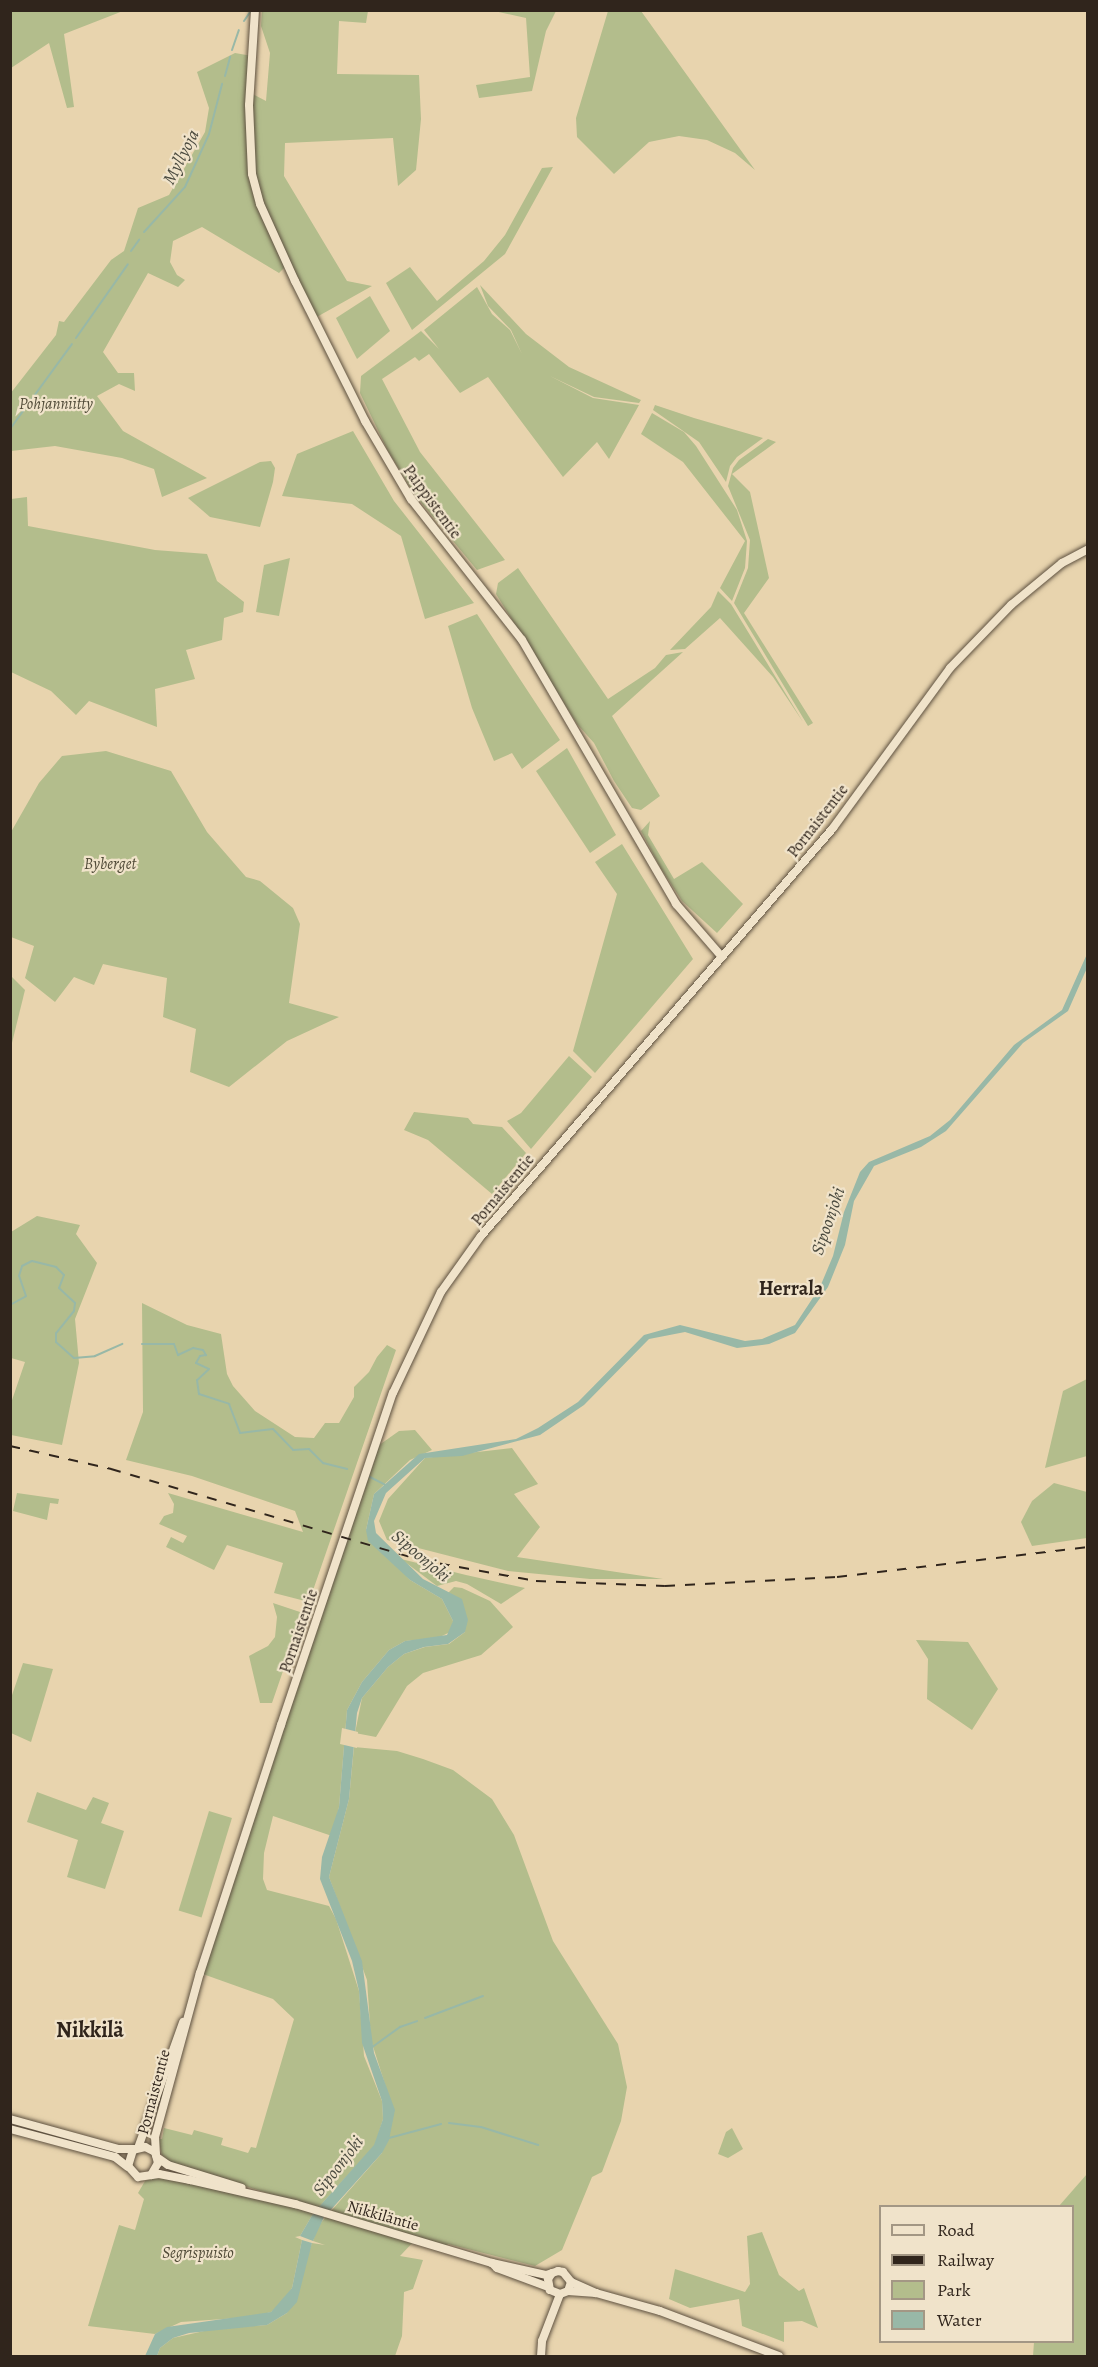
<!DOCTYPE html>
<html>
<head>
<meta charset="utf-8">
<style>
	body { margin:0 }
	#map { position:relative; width:1098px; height:2367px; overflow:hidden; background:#e8d4ae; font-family:Alegreya,serif }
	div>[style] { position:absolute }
	.green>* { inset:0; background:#b3bd8c; transform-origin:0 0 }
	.water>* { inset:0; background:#98b8a7 }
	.pier>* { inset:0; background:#e8d4ae }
	.stream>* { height:2px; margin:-1px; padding:0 1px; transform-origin:1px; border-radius:1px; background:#98b8a7 }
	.roads { filter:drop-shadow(0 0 2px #5e5140) drop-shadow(0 0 2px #5e5140) }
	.minor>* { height:8px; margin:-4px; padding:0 4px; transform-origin:4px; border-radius:4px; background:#f0e3ca }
	.rail>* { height:2px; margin-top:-1px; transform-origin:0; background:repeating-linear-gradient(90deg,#30251c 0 10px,transparent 0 20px) }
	span { translate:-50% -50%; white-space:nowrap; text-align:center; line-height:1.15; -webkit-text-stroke:4.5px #f0e3ca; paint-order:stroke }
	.park-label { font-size:16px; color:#514b38; font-style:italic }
	.street-label { font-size:16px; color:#30251c }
	.water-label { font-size:18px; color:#4a4a3f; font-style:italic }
	.quarter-label { font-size:20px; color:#30251c; font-weight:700 }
	.district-label { font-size:22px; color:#30251c; font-weight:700 }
	.frame { position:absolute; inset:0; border:12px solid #30251c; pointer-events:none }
	.legend { position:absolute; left:879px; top:2205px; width:195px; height:138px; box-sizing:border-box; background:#f0e3ca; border:2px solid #a39784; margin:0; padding:8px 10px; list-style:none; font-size:18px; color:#30251c }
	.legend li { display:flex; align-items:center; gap:12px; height:30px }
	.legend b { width:30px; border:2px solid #a39784 }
</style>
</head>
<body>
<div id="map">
	<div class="green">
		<div style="clip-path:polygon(11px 10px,123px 11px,64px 34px,74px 107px,67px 108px,49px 43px,11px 68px)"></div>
		<div style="clip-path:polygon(262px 11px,368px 11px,366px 23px,339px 21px,337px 74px,419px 75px,421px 119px,416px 170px,398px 186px,393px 138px,285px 143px,284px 176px,347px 281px,372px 286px,315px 318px,287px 265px,279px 273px,202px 227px,173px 241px,170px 262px,177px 275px,185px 280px,178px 287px,148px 273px,103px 352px,118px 373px,134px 373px,135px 391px,119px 384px,97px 396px,123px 431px,207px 478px,162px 497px,154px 469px,122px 458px,55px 446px,11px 451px,10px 394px,56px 335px,59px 321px,64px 322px,111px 260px,124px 251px,138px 208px,169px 195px,205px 132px,209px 108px,197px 72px,235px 53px,252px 56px,249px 92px,266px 101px,270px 53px,261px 26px)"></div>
		<div style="clip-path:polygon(494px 11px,556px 11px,546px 31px,532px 91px,479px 98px,476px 85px,530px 77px,526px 18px)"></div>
		<div style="clip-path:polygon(608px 11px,641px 11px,755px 170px,735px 153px,707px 140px,679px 136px,649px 142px,614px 174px,577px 137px,576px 118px)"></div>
		<div style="clip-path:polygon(553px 167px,505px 254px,412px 330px,386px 283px,410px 267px,437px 301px,484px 261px,505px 235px,542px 168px)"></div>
		<div style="clip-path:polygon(480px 285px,526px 334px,569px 367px,641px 400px,639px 403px,594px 397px,550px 376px,593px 398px,639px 405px,609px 459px,597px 442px,563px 477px,488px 377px,460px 393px,429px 354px,419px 361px,415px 357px,382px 379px,420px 452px,505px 560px,477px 570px,415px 495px,388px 451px,360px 393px,361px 376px,421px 331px,439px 349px,424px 330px,477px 287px,492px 314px,510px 330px,522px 354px,511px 330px,488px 306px)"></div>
		<div style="clip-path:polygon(370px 296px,390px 331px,357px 359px,336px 318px)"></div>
		<div style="clip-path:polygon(655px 405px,694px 418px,763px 438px,737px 457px,730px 466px,726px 482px,699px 442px,653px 410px)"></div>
		<div style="clip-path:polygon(652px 413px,684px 432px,696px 446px,737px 510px,747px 541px,745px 568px,732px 601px,720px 588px,745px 541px,683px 462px,641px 434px)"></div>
		<div style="clip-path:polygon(353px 431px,394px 501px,474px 603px,425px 619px,401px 536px,352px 504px,282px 496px,297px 454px)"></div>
		<div style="clip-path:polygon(768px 439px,776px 442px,732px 474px,750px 492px,769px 578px,744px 613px,813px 723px,808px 726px,734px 603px,748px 568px,750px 540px,728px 486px,733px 468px,739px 460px)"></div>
		<div style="clip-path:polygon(271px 461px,275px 468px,273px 482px,260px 527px,210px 517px,188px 498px,260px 462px)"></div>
		<div style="clip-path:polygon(27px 497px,28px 526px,155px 550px,207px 554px,217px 581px,244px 602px,243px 612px,224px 618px,222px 640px,186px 650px,195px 679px,155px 689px,157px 727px,89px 701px,76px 715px,51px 691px,11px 672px,11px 499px)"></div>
		<div style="clip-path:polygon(290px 558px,279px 616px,256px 612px,264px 565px)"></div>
		<div style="clip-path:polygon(518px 568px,608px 699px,655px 668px,666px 655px,683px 652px,612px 716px,660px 796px,641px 810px,632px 808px,614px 781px,594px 743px,577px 724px,496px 594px,498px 583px)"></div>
		<div style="clip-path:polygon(718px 591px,731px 604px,803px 722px,773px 677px,720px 618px,685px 649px,670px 650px,711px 607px)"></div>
		<div style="clip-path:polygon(477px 614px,560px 740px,522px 769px,512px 753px,494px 761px,472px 708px,448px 626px)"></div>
		<div style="clip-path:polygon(567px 748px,616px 835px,590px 853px,536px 771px)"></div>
		<div style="clip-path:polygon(106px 751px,171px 771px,207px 832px,246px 877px,260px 881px,293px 908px,300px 924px,289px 1003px,339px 1017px,287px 1041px,229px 1087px,190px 1072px,196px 1029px,163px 1017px,167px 978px,103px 964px,94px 985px,74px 977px,55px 1002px,25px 978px,34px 946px,11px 937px,11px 832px,39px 783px,62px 756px)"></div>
		<div style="clip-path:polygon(650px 821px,648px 835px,674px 879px,702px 862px,743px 904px,717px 933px,682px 901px,660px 867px,641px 831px)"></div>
		<div style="clip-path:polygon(622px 844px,693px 959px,595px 1073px,573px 1051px,617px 894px,595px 862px)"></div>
		<div style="clip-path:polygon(11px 976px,25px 990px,11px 1047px)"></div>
		<div style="clip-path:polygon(569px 1056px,592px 1077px,531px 1149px,507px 1121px,521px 1113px)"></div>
		<div style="clip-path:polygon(414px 1112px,468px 1118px,473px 1124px,502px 1127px,526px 1153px,492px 1194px,428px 1140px,404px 1130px)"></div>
		<div style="clip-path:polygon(37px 1216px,80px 1225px,76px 1234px,97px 1263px,75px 1319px,79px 1363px,62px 1445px,11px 1435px,11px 1403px,25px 1362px,11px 1358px,11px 1232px)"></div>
		<div style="clip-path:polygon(142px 1303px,187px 1325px,221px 1334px,227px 1374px,233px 1386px,255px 1411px,295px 1437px,314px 1438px,325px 1423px,339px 1423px,354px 1397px,354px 1387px,369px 1372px,377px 1357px,387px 1345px,396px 1350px,309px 1602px,274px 1593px,283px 1563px,227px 1545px,214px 1570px,166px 1547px,171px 1537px,183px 1543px,187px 1536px,159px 1524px,164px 1516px,173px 1513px,174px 1504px,168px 1493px,303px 1532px,295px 1511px,192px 1476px,126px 1460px,143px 1412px)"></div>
		<div style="clip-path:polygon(1087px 1379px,1087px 1456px,1045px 1468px,1063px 1391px)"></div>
		<div style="clip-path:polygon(415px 1430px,432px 1450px,410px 1460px,374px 1494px,366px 1530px,410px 1580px,442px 1599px,453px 1621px,452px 1631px,438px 1638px,405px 1641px,389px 1650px,362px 1682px,347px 1710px,339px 1807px,332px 1836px,273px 1816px,264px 1853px,263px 1879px,267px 1890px,329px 1906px,336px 1919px,359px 1991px,364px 2056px,382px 2101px,383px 2119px,375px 2145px,317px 2209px,170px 2162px,162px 2155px,158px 2139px,162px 2139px,164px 2128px,192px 2135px,194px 2130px,223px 2138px,221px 2145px,248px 2153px,251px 2147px,256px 2148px,294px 2019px,273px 1999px,200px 1973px,375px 1448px,399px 1431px)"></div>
		<div style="clip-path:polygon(512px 1448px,538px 1484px,514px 1494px,540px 1527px,517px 1557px,663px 1579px,590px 1579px,508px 1571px,387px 1540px,379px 1521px,388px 1499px,425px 1458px)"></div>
		<div style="clip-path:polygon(1054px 1483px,1087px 1492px,1087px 1538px,1032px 1546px,1021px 1522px,1032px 1501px)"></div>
		<div style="clip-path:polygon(17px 1493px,59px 1499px,58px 1504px,50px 1503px,47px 1520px,13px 1511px)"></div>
		<div style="clip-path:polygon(401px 1559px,466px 1575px,525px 1588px,501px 1604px,467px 1584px,456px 1581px,437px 1586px)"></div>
		<div style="clip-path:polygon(462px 1588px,490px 1601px,513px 1627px,481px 1655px,423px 1673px,407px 1686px,376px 1737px,355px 1733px,362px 1698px,388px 1667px,404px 1654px,425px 1647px,449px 1644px,465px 1632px,448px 1593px,454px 1587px)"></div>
		<div style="clip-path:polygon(273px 1603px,303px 1613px,272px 1703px,260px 1703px,249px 1656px,268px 1646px,275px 1637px,277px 1617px)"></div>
		<div style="clip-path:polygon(916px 1640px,968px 1642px,998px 1689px,972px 1730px,927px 1699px,928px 1659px)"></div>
		<div style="clip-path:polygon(23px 1663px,53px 1669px,31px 1742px,11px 1733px,11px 1698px)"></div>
		<div style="clip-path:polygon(354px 1747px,397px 1751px,423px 1759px,453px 1770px,492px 1799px,514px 1835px,553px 1941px,618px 2044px,627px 2087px,621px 2121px,602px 2172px,592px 2177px,562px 2250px,535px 2266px,448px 2244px,445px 2249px,415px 2240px,400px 2256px,423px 2260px,413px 2289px,404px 2292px,402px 2336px,395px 2356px,157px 2356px,160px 2348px,173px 2338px,213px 2329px,267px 2325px,287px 2313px,312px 2243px,325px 2245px,313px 2241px,318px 2226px,382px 2153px,389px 2097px,371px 2040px,367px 1980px,329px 1877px,349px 1799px)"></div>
		<div style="clip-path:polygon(37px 1792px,86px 1810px,93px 1797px,109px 1803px,101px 1823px,124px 1831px,105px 1889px,67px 1877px,78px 1840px,27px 1822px)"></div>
		<div style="left:209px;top:1811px;width:24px;height:104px;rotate:17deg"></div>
		<div style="clip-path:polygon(732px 2128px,743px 2149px,728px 2158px,718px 2154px,726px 2132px)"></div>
		<div style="clip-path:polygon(1087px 2174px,1087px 2356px,1033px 2356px,1034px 2342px,1072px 2342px,1072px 2206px,1059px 2206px)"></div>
		<div style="clip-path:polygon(157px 2176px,314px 2212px,300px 2236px,295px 2237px,302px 2240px,292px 2288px,282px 2303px,271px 2312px,252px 2317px,181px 2322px,155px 2334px,88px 2326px,119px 2225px,135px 2230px,144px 2199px,138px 2193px,145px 2181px)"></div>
		<div style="clip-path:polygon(762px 2232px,779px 2275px,799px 2291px,804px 2288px,818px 2328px,802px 2321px,784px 2322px,784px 2342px,742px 2326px,739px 2299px,690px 2308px,669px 2299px,675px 2269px,745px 2292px,750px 2284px,747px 2236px)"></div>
	</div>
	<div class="water">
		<div style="clip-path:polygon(1087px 954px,1087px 968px,1068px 1011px,1023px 1043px,946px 1131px,921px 1147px,874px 1166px,854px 1201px,845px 1245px,828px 1287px,795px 1333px,769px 1344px,737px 1348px,685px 1332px,649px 1339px,584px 1405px,540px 1435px,462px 1456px,425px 1458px,386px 1493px,374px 1521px,376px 1533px,423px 1579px,462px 1599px,468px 1620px,465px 1632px,448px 1644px,424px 1647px,404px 1654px,388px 1667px,362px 1698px,357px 1713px,349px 1799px,329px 1877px,362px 1961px,374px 2053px,395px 2110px,389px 2140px,382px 2153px,328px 2213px,317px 2209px,374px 2145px,383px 2119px,382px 2101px,362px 2043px,359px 1991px,352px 1961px,320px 1879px,322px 1857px,339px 1807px,347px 1710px,362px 1682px,389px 1650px,405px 1641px,447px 1635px,453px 1621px,442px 1599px,410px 1580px,368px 1541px,366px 1530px,374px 1494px,419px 1454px,516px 1439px,538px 1428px,578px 1402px,644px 1335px,680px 1325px,745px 1341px,762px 1339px,795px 1325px,820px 1287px,833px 1256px,844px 1212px,860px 1172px,869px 1162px,930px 1136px,950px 1120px,1014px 1045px,1062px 1010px)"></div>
		<div style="clip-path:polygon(314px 2212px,325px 2215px,313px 2241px,300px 2236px)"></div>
		<div style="clip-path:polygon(302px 2240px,312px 2243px,297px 2302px,287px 2313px,267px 2325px,189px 2333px,173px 2338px,160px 2348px,157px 2356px,145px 2356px,155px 2334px,167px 2327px,271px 2312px,292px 2288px)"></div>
	</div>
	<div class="pier">
		<div style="clip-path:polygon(342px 1728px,358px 1732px,357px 1748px,340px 1744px)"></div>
	</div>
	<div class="stream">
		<div style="left:244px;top:21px;width:11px;rotate:-56deg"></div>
		<div style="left:232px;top:50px;width:21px;rotate:-71deg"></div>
		<div style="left:225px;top:76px;width:20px;rotate:-75deg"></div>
		<div style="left:144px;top:232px;width:61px;rotate:-47.7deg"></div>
		<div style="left:185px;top:187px;width:58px;rotate:-65.6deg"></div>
		<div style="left:209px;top:134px;width:52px;rotate:-75.4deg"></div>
		<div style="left:131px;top:251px;width:14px;rotate:-54deg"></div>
		<div style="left:76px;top:338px;width:90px;rotate:-54.9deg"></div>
		<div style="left:10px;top:429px;width:105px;rotate:-53.9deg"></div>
		<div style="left:10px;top:1305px;width:18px;rotate:-29deg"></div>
		<div style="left:26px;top:1296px;width:21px;rotate:-109deg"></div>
		<div style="left:19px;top:1276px;width:10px;rotate:-73deg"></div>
		<div style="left:22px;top:1266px;width:11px;rotate:-27deg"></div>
		<div style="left:32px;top:1261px;width:25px;rotate:14deg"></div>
		<div style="left:56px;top:1267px;width:11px;rotate:45deg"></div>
		<div style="left:64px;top:1275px;width:14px;rotate:111deg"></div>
		<div style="left:59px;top:1288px;width:22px;rotate:43deg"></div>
		<div style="left:75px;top:1303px;width:8px;rotate:97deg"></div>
		<div style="left:74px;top:1311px;width:28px;rotate:129deg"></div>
		<div style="left:56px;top:1333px;width:9px;rotate:90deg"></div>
		<div style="left:56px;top:1342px;width:24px;rotate:42deg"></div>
		<div style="left:74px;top:1358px;width:21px;rotate:-5deg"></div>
		<div style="left:95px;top:1356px;width:30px;rotate:-24deg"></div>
		<div style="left:142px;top:1344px;width:32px"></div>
		<div style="left:174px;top:1344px;width:12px;rotate:70deg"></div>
		<div style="left:178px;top:1355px;width:17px;rotate:-25deg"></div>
		<div style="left:193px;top:1348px;width:10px;rotate:11deg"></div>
		<div style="left:203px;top:1350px;width:6px;rotate:59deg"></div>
		<div style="left:206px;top:1355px;width:6px;rotate:171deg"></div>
		<div style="left:200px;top:1356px;width:8px;rotate:120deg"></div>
		<div style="left:196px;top:1363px;width:14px;rotate:25deg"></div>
		<div style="left:209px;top:1369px;width:16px;rotate:137deg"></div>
		<div style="left:197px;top:1380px;width:14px;rotate:82deg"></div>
		<div style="left:199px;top:1394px;width:32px;rotate:18deg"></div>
		<div style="left:229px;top:1404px;width:31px;rotate:69deg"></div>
		<div style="left:240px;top:1433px;width:33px;rotate:-7deg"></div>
		<div style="left:273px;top:1429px;width:29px;rotate:46deg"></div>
		<div style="left:293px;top:1450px;width:16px;rotate:-4deg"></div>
		<div style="left:309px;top:1449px;width:20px;rotate:45deg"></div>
		<div style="left:323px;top:1463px;width:25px;rotate:14deg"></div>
		<div style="left:370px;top:1477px;width:20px;rotate:27deg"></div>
		<div style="left:425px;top:2018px;width:62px;rotate:-20.8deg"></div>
		<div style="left:371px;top:2048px;width:36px;rotate:-36deg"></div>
		<div style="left:400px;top:2027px;width:18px;rotate:-19deg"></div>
		<div style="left:449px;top:2123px;width:32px;rotate:7deg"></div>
		<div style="left:481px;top:2127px;width:60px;rotate:17.5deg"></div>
		<div style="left:389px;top:2138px;width:54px;rotate:-15.1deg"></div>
	</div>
	<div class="roads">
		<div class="minor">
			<div style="left:255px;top:10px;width:95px;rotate:93.6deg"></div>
			<div style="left:249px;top:105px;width:69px;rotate:87.5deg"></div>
			<div style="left:252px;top:174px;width:31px;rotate:75deg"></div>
			<div style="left:260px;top:204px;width:85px;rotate:65.6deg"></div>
			<div style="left:295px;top:281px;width:157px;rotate:63.4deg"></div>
			<div style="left:365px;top:421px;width:91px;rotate:59.5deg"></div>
			<div style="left:411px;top:499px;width:179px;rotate:51.8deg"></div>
			<div style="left:522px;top:640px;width:306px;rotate:59.7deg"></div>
			<div style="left:676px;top:904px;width:70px;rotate:49deg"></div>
			<div style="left:10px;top:2119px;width:112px;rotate:15.5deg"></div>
			<div style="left:118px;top:2149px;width:16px"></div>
			<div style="left:10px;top:2129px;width:109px;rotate:14.9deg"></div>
			<div style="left:115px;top:2157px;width:16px;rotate:38deg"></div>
			<div style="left:138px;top:2148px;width:134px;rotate:-70.3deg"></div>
			<div style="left:156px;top:2155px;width:18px;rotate:-93deg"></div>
			<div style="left:155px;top:2137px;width:170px;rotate:-74.7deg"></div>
			<div style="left:200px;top:1973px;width:261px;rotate:-71.9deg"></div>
			<div style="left:281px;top:1725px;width:350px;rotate:-71.4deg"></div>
			<div style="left:393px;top:1393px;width:112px;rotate:-64.6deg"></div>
			<div style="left:441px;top:1292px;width:69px;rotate:-54.5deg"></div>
			<div style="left:481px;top:1236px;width:539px;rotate:-49.21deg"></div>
			<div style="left:833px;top:828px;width:198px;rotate:-53.8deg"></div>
			<div style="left:950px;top:668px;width:88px;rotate:-45.9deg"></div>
			<div style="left:1011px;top:605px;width:66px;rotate:-39.5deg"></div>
			<div style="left:1062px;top:563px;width:30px;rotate:-28deg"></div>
			<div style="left:158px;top:2158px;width:12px;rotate:35deg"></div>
			<div style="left:168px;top:2165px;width:77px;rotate:17.3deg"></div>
			<div style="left:151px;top:2175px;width:14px;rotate:-60deg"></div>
			<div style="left:158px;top:2163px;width:11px;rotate:-105deg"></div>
			<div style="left:155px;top:2152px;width:11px;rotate:-153deg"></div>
			<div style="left:145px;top:2147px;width:12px;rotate:166deg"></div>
			<div style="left:133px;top:2150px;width:17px;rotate:107deg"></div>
			<div style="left:128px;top:2166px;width:15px;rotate:48deg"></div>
			<div style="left:138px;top:2177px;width:21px;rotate:-8deg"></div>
			<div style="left:159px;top:2174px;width:32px;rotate:11deg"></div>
			<div style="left:190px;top:2180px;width:108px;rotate:12.9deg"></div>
			<div style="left:295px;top:2204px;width:206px;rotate:16.7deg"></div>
			<div style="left:492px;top:2263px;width:55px;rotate:12.5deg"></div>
			<div style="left:546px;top:2275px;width:13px;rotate:-18deg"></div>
			<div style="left:558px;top:2271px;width:5px;rotate:11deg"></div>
			<div style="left:563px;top:2272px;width:13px;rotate:51deg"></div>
			<div style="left:571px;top:2282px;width:9px;rotate:108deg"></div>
			<div style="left:568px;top:2291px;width:9px;rotate:159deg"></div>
			<div style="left:560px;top:2294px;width:11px;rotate:-158deg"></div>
			<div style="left:550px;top:2290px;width:11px;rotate:-100deg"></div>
			<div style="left:548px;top:2279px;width:7px;rotate:-56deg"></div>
			<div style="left:492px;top:2263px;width:7px;rotate:45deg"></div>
			<div style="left:497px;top:2268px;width:54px;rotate:20.4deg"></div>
			<div style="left:571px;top:2282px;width:27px;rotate:24deg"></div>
			<div style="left:568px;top:2291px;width:28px;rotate:4deg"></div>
			<div style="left:596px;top:2293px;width:66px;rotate:15.7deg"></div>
			<div style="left:660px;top:2311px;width:127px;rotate:20.7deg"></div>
			<div style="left:541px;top:2356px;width:15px;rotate:-86deg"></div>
			<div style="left:542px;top:2341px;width:50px;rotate:-69deg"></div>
		</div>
	</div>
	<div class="rail">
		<div style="left:10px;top:1446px;width:104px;rotate:12.8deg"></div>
		<div style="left:111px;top:1469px;width:322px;rotate:16.4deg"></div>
		<div style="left:420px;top:1560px;width:118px;rotate:10.3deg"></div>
		<div style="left:536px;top:1581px;width:129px;rotate:2.2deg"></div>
		<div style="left:665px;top:1586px;width:172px;rotate:-3deg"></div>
		<div style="left:837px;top:1577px;width:253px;rotate:-6.8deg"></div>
	</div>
	<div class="park-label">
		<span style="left:56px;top:404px">Pohjanniitty</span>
		<span style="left:110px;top:864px">Byberget</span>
		<span style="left:198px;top:2253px">Segrispuisto</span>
	</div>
	<div class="street-label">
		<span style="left:432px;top:502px;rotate:54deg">Paippistentie</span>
		<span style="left:818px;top:821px;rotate:-52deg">Pornaistentie</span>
		<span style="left:503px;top:1190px;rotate:-50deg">Pornaistentie</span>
		<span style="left:299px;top:1631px;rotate:-71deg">Pornaistentie</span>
		<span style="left:154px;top:2092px;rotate:-75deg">Pornaistentie</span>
		<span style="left:383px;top:2216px;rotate:16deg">Nikkiläntie</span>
	</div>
	<div class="water-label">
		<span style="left:181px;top:157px;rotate:-63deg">Myllyoja</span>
		<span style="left:828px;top:1221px;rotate:-71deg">Sipoonjoki</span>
		<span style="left:421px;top:1556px;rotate:40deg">Sipoonjoki</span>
		<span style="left:338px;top:2166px;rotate:-52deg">Sipoonjoki</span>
	</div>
	<div class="quarter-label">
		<span style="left:791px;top:1288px">Herrala</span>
	</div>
	<div class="district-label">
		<span style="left:90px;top:2031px">Nikkilä</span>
	</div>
	<div class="frame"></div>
	<ul class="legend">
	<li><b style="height:8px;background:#f0e3ca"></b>Road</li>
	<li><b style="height:8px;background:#30251c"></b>Railway</li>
	<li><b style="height:16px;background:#b3bd8c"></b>Park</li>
	<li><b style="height:16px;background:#98b8a7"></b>Water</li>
	</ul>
</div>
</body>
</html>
